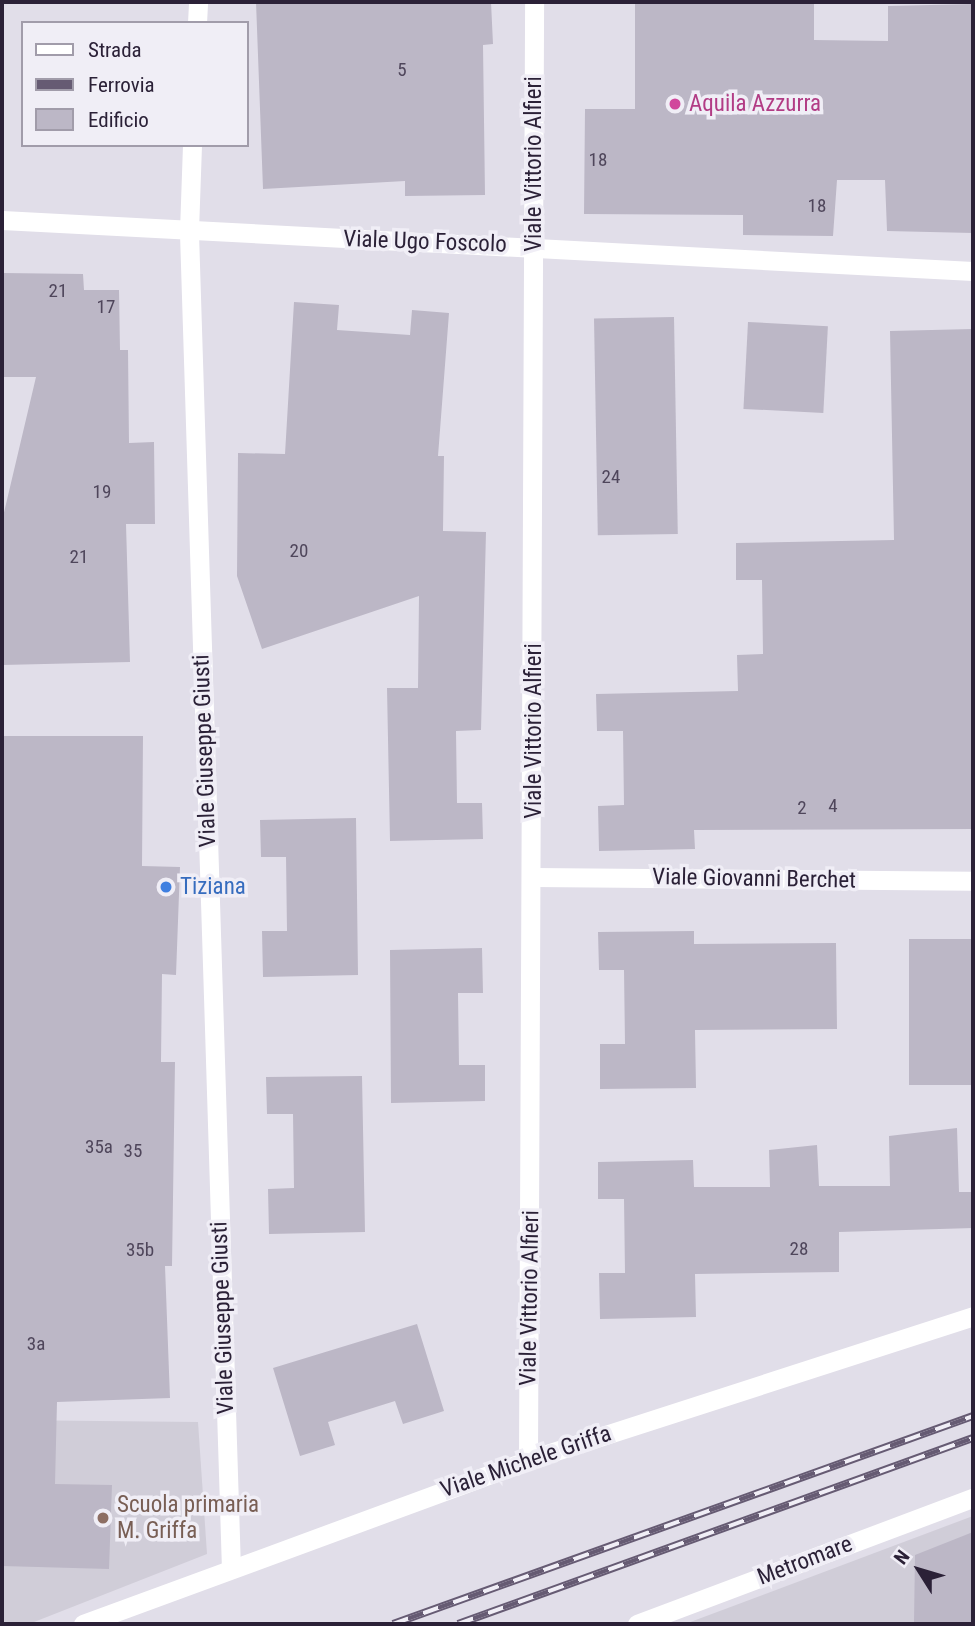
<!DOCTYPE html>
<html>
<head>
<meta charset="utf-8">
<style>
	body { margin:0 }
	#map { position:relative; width:975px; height:1626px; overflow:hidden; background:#e1dee9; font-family:"Roboto Condensed",sans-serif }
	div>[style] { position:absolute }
	.built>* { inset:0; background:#d0cdd8 }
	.building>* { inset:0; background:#bcb7c6; transform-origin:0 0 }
	.service>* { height:19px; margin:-9.5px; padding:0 9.5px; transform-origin:9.5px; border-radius:9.5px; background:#fff }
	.minor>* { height:19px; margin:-9.5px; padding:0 9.5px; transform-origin:9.5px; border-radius:9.5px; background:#fff }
	.rail>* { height:8px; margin-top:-4px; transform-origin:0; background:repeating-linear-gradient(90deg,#f0eef6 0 16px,#665b73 0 32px); box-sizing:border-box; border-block:2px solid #665b73 }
	.dots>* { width:19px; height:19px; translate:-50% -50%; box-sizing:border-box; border:4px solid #f0eef6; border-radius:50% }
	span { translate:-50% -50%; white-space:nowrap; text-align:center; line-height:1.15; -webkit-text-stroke:7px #f0eef6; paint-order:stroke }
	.number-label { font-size:19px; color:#4f465b }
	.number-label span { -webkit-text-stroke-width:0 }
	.hotel-label { font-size:23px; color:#b23c85 }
	.left { translate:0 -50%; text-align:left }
	.street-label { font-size:23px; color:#2b2137 }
	.shop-label { font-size:23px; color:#366cbe }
	.education-label { font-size:23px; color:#785e54 }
	.frame { position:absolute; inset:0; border:4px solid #2b2137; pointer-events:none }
	.legend { position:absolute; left:21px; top:21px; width:228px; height:126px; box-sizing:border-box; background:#f0eef6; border:2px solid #a19caa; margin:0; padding:9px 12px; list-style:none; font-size:21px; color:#2b2137 }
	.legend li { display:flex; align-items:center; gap:14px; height:35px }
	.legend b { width:35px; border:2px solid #a19caa }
	.north { position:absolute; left:884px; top:1535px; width:70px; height:70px; -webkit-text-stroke:5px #f0eef6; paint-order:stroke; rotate:307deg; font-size:19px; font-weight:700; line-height:28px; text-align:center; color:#2b2137 }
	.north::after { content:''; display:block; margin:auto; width:24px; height:32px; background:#2b2137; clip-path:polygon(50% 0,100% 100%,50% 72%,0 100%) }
</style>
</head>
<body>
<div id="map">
	<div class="built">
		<div style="clip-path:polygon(2px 1420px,198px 1422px,207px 1554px,29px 1624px,2px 1624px)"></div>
		<div style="clip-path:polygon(973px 1516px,973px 1624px,685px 1624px)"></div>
	</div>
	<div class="building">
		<div style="clip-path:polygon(256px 2px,491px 2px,493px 44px,483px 45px,485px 195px,405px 196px,405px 181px,263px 189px)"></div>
		<div style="clip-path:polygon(635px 2px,814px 2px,814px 40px,888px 41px,888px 6px,973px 4px,973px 233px,887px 231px,885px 180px,837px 180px,833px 236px,743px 235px,743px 215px,584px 214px,585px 109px,635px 109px)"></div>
		<div style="clip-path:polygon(3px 273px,83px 274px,84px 290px,119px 290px,120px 350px,128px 350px,129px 443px,154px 442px,155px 524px,126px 524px,130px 662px,2px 665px,2px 521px,36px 377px,3px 377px)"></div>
		<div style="clip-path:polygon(294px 302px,339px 305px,337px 330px,410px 335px,412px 310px,449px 313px,438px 456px,444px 456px,443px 531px,486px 532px,481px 730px,456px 731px,457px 803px,482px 803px,483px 839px,390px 841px,387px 688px,418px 688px,419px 596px,262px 649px,237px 576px,238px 453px,285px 454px)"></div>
		<div style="left:674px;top:317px;width:217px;height:80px;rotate:89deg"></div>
		<div style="left:748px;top:322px;width:80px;height:87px;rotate:3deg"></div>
		<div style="clip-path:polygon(973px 329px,973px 829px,694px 830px,695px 849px,599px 851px,598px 806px,624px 805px,623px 731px,597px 731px,596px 694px,738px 691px,737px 655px,763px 654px,762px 580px,736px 580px,736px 543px,894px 540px,890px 331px)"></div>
		<div style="clip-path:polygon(2px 736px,143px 736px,142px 866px,180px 867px,176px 975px,162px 974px,161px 1062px,175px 1062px,172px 1266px,165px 1266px,170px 1398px,57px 1402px,55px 1484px,112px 1485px,109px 1569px,2px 1566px)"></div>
		<div style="clip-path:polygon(356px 818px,358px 975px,263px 977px,262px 931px,287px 931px,286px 857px,261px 857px,260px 820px)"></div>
		<div style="clip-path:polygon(694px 931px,694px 944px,836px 943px,837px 1029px,695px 1030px,696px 1088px,600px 1089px,600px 1044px,625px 1044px,624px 970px,599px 970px,598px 932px)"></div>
		<div style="left:973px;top:939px;width:146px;height:64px;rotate:90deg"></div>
		<div style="clip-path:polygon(482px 948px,483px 993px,458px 993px,459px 1065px,485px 1065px,485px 1101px,391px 1103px,390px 950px)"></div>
		<div style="clip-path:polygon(362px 1076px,365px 1232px,269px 1234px,268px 1189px,294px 1188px,293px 1114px,267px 1114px,266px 1077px)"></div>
		<div style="clip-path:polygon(957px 1128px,959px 1192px,973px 1192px,973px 1228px,839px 1232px,839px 1272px,695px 1274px,696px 1317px,600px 1319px,599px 1273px,625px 1273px,624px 1199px,598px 1199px,598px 1162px,693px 1160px,694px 1187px,770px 1187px,769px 1150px,817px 1145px,819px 1186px,890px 1186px,889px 1136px)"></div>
		<div style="clip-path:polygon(417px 1324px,444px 1411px,403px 1424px,395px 1401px,328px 1422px,335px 1445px,300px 1456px,273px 1368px)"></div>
		<div style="clip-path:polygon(973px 1532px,973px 1622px,914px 1622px,915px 1555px)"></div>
	</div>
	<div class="service">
		<div style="left:637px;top:1624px;width:359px;rotate:-20.6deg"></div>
	</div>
	<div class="minor">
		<div style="left:197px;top:23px;width:21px;rotate:-87deg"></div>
		<div style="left:192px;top:145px;width:88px;rotate:92deg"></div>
		<div style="left:189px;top:233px;width:1335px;rotate:88.2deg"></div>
		<div style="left:2px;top:220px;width:972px;rotate:3.01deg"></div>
		<div style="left:534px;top:877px;width:439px;rotate:0.5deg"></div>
		<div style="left:528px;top:1460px;width:1458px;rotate:-89.76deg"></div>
		<div style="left:83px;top:1624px;width:474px;rotate:-20.2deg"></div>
		<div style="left:528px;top:1460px;width:468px;rotate:-17.9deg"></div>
	</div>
	<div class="rail">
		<div style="left:393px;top:1624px;width:616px;rotate:-19.73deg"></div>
		<div style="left:458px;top:1624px;width:548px;rotate:-19.86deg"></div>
	</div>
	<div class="dots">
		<div style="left:675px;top:104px;background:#d1479c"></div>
		<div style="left:166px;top:887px;background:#3f7fe0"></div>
		<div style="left:103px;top:1518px;background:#8d6e63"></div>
	</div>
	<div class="number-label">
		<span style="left:402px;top:70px">5</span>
		<span style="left:598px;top:160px">18</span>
		<span style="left:817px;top:206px">18</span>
		<span style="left:58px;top:291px">21</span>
		<span style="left:106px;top:307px">17</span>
		<span style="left:611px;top:477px">24</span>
		<span style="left:102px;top:492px">19</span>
		<span style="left:299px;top:551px">20</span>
		<span style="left:79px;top:557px">21</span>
		<span style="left:833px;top:806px">4</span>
		<span style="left:802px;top:808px">2</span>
		<span style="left:99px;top:1147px">35a</span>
		<span style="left:133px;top:1151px">35</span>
		<span style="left:799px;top:1249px">28</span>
		<span style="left:140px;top:1250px">35b</span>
		<span style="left:36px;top:1344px">3a</span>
	</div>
	<div class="hotel-label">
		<span class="left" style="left:689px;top:104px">Aquila Azzurra</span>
	</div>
	<div class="street-label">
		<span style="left:534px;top:164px;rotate:-90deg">Viale Vittorio Alfieri</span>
		<span style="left:425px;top:242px;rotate:2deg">Viale Ugo Foscolo</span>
		<span style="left:534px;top:731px;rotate:-90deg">Viale Vittorio Alfieri</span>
		<span style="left:205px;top:751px;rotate:-92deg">Viale Giuseppe Giusti</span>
		<span style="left:754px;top:879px;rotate:1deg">Viale Giovanni Berchet</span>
		<span style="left:530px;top:1298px;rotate:-89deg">Viale Vittorio Alfieri</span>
		<span style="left:223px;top:1318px;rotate:-92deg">Viale Giuseppe Giusti</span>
		<span style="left:526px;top:1462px;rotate:-19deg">Viale Michele Griffa</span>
		<span style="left:805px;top:1561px;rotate:-21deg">Metromare</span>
	</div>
	<div class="shop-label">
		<span class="left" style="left:180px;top:887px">Tiziana</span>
	</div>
	<div class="education-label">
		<span class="left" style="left:117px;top:1518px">Scuola primaria<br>M. Griffa</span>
	</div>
	<div class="frame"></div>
	<ul class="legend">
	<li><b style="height:9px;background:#fff"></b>Strada</li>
	<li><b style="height:9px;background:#665b73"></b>Ferrovia</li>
	<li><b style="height:19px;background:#bcb7c6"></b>Edificio</li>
	</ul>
	<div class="north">N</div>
</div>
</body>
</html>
